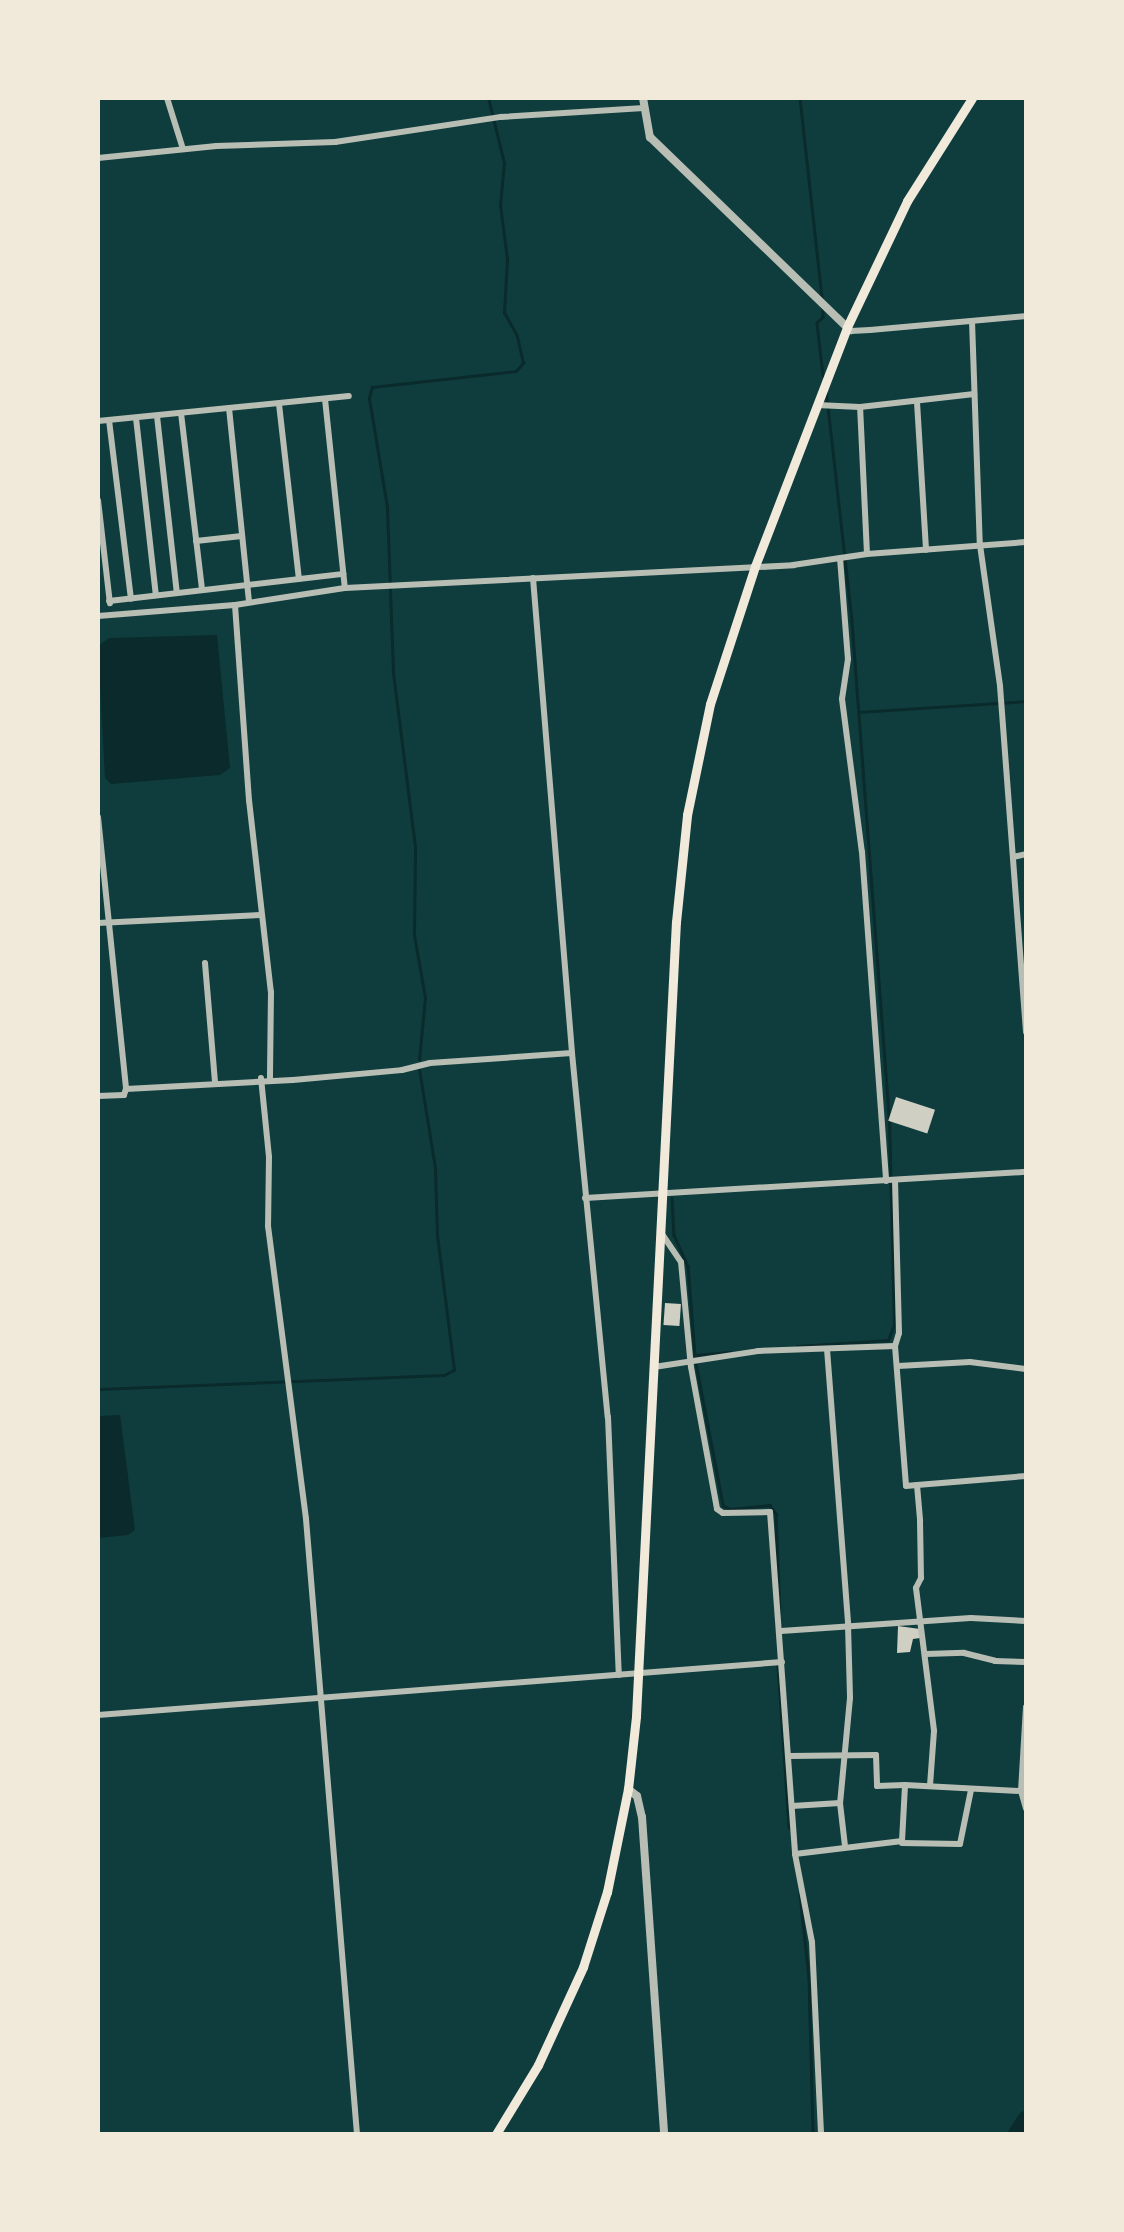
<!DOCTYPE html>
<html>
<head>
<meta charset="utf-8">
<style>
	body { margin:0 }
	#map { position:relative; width:1124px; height:2232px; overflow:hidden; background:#0f3d3e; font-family:Helvetica,sans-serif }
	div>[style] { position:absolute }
	.water>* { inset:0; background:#0a2a2b }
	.stream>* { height:2.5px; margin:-1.25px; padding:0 1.25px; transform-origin:1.25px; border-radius:1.25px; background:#0a2a2b }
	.river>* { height:18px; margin:-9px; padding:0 9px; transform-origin:9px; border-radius:9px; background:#0a2a2b }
	.building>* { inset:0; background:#cfcfc3; transform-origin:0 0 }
	.minor>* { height:6px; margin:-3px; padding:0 3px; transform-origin:3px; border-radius:3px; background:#b8beb3 }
	.tertiary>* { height:8px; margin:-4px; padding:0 4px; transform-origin:4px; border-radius:4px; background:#b8beb3 }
	.primary>* { height:9px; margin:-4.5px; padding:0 4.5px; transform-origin:4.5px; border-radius:4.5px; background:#f1e9da }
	span { translate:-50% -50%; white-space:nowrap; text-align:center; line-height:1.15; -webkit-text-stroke:8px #f1e9da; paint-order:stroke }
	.frame { position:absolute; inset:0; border:100px solid #f1e9da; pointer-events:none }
</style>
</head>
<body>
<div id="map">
	<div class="water">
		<div style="clip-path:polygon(217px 635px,230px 768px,220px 775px,111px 784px,105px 778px,98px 646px,109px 638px)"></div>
		<div style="clip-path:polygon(120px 1415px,135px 1530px,128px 1535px,98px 1538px,98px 1416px)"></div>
	</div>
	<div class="stream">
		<div style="left:800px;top:98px;width:201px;rotate:83.7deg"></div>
		<div style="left:823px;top:306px;width:11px;rotate:90deg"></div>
		<div style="left:823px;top:317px;width:8px;rotate:135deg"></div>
		<div style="left:817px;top:323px;width:53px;rotate:83.5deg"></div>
		<div style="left:858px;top:712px;width:168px;rotate:-3.7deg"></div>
		<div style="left:419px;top:1060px;width:62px;rotate:-84.5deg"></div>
		<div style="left:425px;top:998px;width:64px;rotate:-99.9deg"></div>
		<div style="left:414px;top:935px;width:88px;rotate:-89.3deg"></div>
		<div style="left:415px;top:847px;width:176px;rotate:-97.2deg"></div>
		<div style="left:393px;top:672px;width:165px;rotate:-92.1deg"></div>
		<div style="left:387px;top:507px;width:110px;rotate:-99.4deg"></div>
		<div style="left:369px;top:398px;width:11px;rotate:-75deg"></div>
		<div style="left:372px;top:387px;width:145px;rotate:-6.3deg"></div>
		<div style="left:516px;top:371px;width:11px;rotate:-49deg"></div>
		<div style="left:523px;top:363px;width:28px;rotate:-103deg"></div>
		<div style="left:517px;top:336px;width:26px;rotate:-119deg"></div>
		<div style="left:504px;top:313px;width:54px;rotate:-86.8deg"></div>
		<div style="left:507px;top:259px;width:54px;rotate:-97.4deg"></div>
		<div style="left:500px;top:205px;width:42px;rotate:-84.6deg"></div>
		<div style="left:504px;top:163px;width:67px;rotate:-103.8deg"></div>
		<div style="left:672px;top:1198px;width:37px;rotate:87deg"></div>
		<div style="left:674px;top:1235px;width:34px;rotate:66deg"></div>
		<div style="left:688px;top:1266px;width:89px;rotate:85.5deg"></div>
		<div style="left:797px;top:1346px;width:91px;rotate:-3.8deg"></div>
		<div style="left:888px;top:1340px;width:16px;rotate:-68deg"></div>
		<div style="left:894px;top:1325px;width:204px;rotate:-91.4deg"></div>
		<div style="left:889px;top:1121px;width:506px;rotate:-94.3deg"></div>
		<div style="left:851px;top:616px;width:224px;rotate:-96.4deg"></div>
		<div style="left:695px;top:1355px;width:35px;rotate:-5deg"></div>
		<div style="left:696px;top:1363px;width:145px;rotate:79.2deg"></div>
		<div style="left:723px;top:1505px;width:8px;rotate:30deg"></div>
		<div style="left:730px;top:1509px;width:40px;rotate:-5.7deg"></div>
		<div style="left:770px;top:1505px;width:11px;rotate:56deg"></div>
		<div style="left:776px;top:1514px;width:98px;rotate:87.7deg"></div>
		<div style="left:98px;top:1389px;width:346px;rotate:-2.3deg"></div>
		<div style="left:444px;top:1375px;width:11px;rotate:-27deg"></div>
		<div style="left:454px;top:1370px;width:135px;rotate:-97.2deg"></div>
		<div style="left:437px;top:1236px;width:68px;rotate:-91.7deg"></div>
		<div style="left:435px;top:1168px;width:100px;rotate:-99.2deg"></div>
		<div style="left:778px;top:1665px;width:163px;rotate:86.1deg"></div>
		<div style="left:800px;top:1894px;width:84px;rotate:83.9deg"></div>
		<div style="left:809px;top:1978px;width:156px;rotate:88.5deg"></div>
	</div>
	<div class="river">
		<div style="left:1017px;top:2134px;width:17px;rotate:-57deg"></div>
	</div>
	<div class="building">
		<div style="left:896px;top:1097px;width:41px;height:25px;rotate:18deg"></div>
		<div style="left:665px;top:1303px;width:16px;height:22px;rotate:4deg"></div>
		<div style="clip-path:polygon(898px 1626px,920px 1629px,920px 1638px,913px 1639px,910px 1652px,897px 1653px)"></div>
	</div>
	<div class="minor">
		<div style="left:167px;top:98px;width:53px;rotate:72.6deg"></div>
		<div style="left:98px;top:158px;width:119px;rotate:-5.8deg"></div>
		<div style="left:216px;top:146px;width:119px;rotate:-1.9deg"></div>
		<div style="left:335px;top:142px;width:168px;rotate:-8.6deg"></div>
		<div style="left:501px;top:117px;width:143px;rotate:-3.6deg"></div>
		<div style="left:972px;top:321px;width:224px;rotate:88deg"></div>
		<div style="left:980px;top:545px;width:142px;rotate:81.9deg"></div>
		<div style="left:1000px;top:686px;width:347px;rotate:85.7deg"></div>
		<div style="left:847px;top:327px;width:6px;rotate:45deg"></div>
		<div style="left:851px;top:331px;width:19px;rotate:-3deg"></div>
		<div style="left:870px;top:330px;width:157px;rotate:-5.1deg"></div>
		<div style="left:325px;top:399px;width:190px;rotate:84deg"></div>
		<div style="left:917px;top:402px;width:148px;rotate:86.5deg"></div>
		<div style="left:279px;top:404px;width:176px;rotate:83.5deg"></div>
		<div style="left:817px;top:405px;width:43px;rotate:2.7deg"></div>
		<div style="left:229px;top:408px;width:195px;rotate:84.1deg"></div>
		<div style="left:181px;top:413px;width:178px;rotate:83.2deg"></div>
		<div style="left:157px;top:416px;width:178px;rotate:83.6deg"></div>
		<div style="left:136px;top:418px;width:178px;rotate:83.6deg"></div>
		<div style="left:109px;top:420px;width:180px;rotate:83deg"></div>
		<div style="left:98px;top:421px;width:252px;rotate:-5.7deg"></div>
		<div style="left:98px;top:500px;width:104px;rotate:83.4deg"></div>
		<div style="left:196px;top:541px;width:46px;rotate:-6.2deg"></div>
		<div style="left:867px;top:554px;width:147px;rotate:-92.7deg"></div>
		<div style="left:860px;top:407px;width:115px;rotate:-6.5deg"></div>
		<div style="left:840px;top:558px;width:101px;rotate:85.5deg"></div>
		<div style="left:848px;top:659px;width:40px;rotate:98.5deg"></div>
		<div style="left:842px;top:699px;width:154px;rotate:82.6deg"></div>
		<div style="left:862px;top:852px;width:330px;rotate:85.8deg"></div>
		<div style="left:533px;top:578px;width:477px;rotate:85.3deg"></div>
		<div style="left:572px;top:1053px;width:366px;rotate:84.4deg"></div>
		<div style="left:608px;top:1417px;width:258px;rotate:87.6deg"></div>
		<div style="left:109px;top:601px;width:236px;rotate:-6.6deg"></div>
		<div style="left:235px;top:605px;width:196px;rotate:85.9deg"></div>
		<div style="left:249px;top:800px;width:193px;rotate:83.5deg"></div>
		<div style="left:271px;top:992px;width:88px;rotate:90.7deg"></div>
		<div style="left:98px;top:616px;width:137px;rotate:-4.6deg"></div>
		<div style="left:235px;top:605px;width:111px;rotate:-8.8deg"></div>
		<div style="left:345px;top:588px;width:449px;rotate:-2.9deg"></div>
		<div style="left:793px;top:565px;width:75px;rotate:-8.5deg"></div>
		<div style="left:867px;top:554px;width:159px;rotate:-4.3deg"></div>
		<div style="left:98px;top:817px;width:273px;rotate:84.1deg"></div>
		<div style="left:1013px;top:857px;width:13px;rotate:-13deg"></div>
		<div style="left:98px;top:923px;width:163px;rotate:-2.8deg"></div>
		<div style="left:205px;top:963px;width:119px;rotate:85.2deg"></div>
		<div style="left:261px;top:1078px;width:79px;rotate:84.2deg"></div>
		<div style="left:269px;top:1157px;width:69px;rotate:90.8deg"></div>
		<div style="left:268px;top:1226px;width:295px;rotate:82.6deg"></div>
		<div style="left:306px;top:1519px;width:617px;rotate:85.26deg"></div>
		<div style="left:98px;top:1096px;width:26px;rotate:-2deg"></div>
		<div style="left:124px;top:1095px;width:6px;rotate:-72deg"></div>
		<div style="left:126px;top:1089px;width:167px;rotate:-3.1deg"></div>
		<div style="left:293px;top:1080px;width:109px;rotate:-5.2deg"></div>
		<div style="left:402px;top:1070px;width:29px;rotate:-14deg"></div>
		<div style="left:430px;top:1063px;width:142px;rotate:-4deg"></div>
		<div style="left:895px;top:1180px;width:153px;rotate:88.5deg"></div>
		<div style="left:899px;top:1333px;width:14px;rotate:107deg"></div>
		<div style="left:895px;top:1346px;width:140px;rotate:85.5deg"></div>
		<div style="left:906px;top:1486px;width:11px;rotate:-5deg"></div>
		<div style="left:917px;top:1485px;width:36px;rotate:85deg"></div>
		<div style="left:920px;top:1521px;width:57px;rotate:89deg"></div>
		<div style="left:921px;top:1578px;width:11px;rotate:117deg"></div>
		<div style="left:916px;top:1588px;width:144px;rotate:82.8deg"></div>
		<div style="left:934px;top:1731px;width:54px;rotate:94.2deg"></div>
		<div style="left:585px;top:1198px;width:442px;rotate:-3.4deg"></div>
		<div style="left:660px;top:1231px;width:37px;rotate:56deg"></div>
		<div style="left:681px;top:1262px;width:105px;rotate:84.6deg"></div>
		<div style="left:691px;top:1367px;width:144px;rotate:79.6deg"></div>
		<div style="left:717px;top:1509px;width:7px;rotate:34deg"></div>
		<div style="left:723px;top:1513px;width:47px;rotate:-1.2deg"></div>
		<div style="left:770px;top:1512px;width:343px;rotate:85.8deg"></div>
		<div style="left:795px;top:1854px;width:90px;rotate:79.1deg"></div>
		<div style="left:812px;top:1942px;width:192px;rotate:87.3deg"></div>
		<div style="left:827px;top:1349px;width:277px;rotate:85.6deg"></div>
		<div style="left:848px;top:1625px;width:73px;rotate:88.4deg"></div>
		<div style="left:850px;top:1698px;width:105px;rotate:95.4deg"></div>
		<div style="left:840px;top:1803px;width:43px;rotate:83.4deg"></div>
		<div style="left:898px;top:1366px;width:72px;rotate:-3.2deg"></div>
		<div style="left:970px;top:1362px;width:56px;rotate:7.1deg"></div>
		<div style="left:654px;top:1367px;width:105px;rotate:-8.7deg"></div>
		<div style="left:758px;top:1351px;width:137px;rotate:-2.1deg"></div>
		<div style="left:917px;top:1485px;width:109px;rotate:-4.7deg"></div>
		<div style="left:781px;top:1631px;width:190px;rotate:-3.9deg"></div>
		<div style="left:971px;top:1618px;width:55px;rotate:3.1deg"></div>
		<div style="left:926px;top:1654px;width:38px;rotate:-2deg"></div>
		<div style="left:964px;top:1653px;width:32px;rotate:14deg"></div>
		<div style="left:995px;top:1661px;width:31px;rotate:2deg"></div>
		<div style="left:1026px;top:1707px;width:84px;rotate:93.4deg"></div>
		<div style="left:1021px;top:1791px;width:18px;rotate:74deg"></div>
		<div style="left:98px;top:1715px;width:686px;rotate:-4.43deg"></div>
		<div style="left:789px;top:1756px;width:87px;rotate:-0.7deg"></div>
		<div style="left:876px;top:1755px;width:31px;rotate:88deg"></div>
		<div style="left:877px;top:1786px;width:28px;rotate:-2deg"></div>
		<div style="left:792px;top:1806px;width:48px;rotate:-3.6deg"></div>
		<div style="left:902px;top:1843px;width:58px;rotate:1deg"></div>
		<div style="left:960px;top:1844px;width:55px;rotate:-78.5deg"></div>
		<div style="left:795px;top:1854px;width:108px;rotate:-6.9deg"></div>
		<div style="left:902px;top:1841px;width:56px;rotate:-86.9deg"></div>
		<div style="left:905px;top:1785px;width:116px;rotate:3deg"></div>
	</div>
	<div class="tertiary">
		<div style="left:643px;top:98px;width:40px;rotate:80deg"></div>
		<div style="left:650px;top:137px;width:274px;rotate:44deg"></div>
		<div style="left:628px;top:1789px;width:11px;rotate:38deg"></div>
		<div style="left:637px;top:1796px;width:22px;rotate:77deg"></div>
		<div style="left:642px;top:1817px;width:318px;rotate:86deg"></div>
	</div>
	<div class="primary">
		<div style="left:496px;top:2134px;width:81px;rotate:-58.7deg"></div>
		<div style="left:538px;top:2065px;width:108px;rotate:-65.3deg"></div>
		<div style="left:583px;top:1967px;width:79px;rotate:-72.3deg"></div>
		<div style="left:607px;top:1892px;width:105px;rotate:-78.5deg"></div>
		<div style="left:628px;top:1789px;width:73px;rotate:-83.7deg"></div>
		<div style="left:636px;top:1716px;width:795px;rotate:-87.12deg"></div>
		<div style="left:676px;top:922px;width:108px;rotate:-84.1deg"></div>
		<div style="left:687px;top:815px;width:113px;rotate:-78.3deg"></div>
		<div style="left:710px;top:704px;width:145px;rotate:-71.9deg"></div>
		<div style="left:755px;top:566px;width:256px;rotate:-68.9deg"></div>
		<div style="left:847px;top:327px;width:140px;rotate:-64.5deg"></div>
		<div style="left:907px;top:201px;width:122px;rotate:-57.7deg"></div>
	</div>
	<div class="frame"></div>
</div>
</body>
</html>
